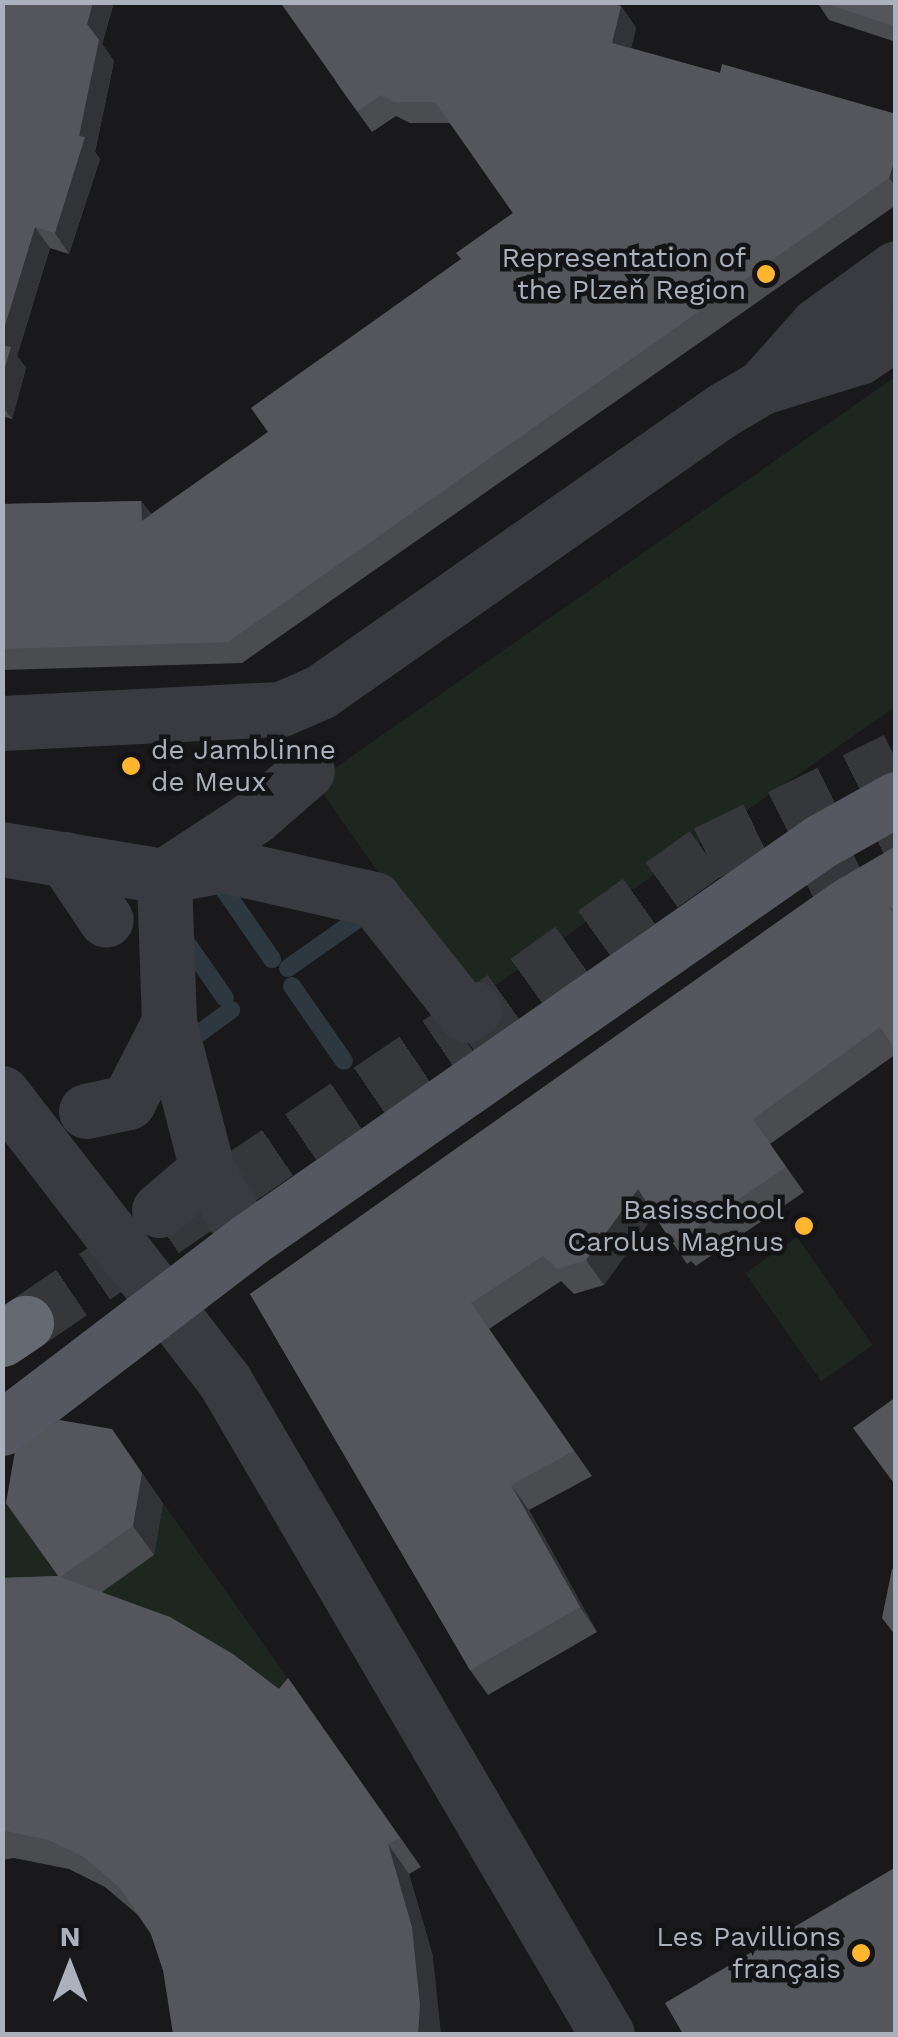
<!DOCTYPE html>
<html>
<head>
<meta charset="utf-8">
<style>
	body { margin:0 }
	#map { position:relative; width:898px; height:2037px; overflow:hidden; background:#19191b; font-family:"Work Sans",sans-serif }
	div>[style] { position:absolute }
	.green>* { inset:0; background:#1e271f; transform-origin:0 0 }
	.stream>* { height:18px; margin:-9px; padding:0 9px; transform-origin:9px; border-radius:9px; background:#2d3841 }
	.highway-tunnel>* { height:55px; margin-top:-27.5px; transform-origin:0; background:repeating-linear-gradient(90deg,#36373b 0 55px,transparent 0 83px) }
	.minor>* { height:55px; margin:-27.5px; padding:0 27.5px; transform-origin:27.5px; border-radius:27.5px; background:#393b41 }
	.major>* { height:55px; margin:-27.5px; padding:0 27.5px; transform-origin:27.5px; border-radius:27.5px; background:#555860 }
	.highway>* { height:55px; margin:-27.5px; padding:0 27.5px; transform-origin:27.5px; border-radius:27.5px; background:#656972 }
	.wall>* { inset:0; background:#4a4c50 }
	.shaded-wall>* { inset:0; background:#323336 }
	.building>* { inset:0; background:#55565c }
	.dots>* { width:28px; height:28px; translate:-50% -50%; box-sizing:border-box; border:5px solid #141416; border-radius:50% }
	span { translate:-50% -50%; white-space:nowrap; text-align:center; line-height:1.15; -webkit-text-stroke:9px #141416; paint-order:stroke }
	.poi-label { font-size:28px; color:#aab0bc }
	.right { translate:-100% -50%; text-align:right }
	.left { translate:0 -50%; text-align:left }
	.frame { position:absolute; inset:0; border:5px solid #aab0bc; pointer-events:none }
	.north { position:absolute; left:20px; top:1917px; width:100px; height:100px; -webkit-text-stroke:8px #141416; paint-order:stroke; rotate:0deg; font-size:28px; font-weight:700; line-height:40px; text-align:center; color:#aab0bc }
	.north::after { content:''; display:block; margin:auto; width:35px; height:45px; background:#aab0bc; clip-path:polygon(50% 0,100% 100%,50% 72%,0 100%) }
</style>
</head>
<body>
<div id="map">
	<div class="green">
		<div style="clip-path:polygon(895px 377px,895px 707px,470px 1003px,315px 782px)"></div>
		<div style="left:797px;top:1237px;width:132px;height:63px;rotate:55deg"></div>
		<div style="clip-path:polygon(36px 1480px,27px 1533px,58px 1577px,3px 1607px,2px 1504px)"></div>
		<div style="clip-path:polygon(163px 1503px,309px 1708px,96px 1616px,101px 1584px,154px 1555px)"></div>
	</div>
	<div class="stream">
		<div style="left:218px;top:881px;width:95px;rotate:55.3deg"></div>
		<div style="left:182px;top:936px;width:75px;rotate:55.3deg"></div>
		<div style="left:288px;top:968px;width:99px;rotate:-35.1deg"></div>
		<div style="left:292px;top:986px;width:91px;rotate:55.3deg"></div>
		<div style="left:194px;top:1037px;width:46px;rotate:-36.1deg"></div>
	</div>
	<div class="highway-tunnel">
		<div style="left:804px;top:879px;width:103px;rotate:-27.1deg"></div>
		<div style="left:26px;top:1323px;width:523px;rotate:-34.18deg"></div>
		<div style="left:459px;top:1029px;width:303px;rotate:-35.5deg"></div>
		<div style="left:706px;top:853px;width:212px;rotate:-26.3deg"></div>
	</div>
	<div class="minor">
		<div style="left:762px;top:387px;width:83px;rotate:-48.4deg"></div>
		<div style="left:817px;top:325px;width:97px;rotate:-35.8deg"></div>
		<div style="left:2px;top:723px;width:279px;rotate:-2.9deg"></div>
		<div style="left:281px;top:709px;width:43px;rotate:-23.6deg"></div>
		<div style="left:320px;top:692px;width:495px;rotate:-35deg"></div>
		<div style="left:726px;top:408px;width:42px;rotate:-30.3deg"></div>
		<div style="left:762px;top:387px;width:102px;rotate:-17.2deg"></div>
		<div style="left:859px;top:357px;width:45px;rotate:-34deg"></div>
		<div style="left:2px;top:849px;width:164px;rotate:9.5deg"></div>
		<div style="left:164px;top:876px;width:108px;rotate:-33.2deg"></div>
		<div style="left:254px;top:817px;width:70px;rotate:-41deg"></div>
		<div style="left:65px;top:859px;width:73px;rotate:56.1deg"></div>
		<div style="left:2px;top:1093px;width:363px;rotate:52.3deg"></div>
		<div style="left:224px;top:1380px;width:758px;rotate:59.65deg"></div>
		<div style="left:86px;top:1111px;width:43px;rotate:-12.1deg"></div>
		<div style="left:128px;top:1102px;width:90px;rotate:-62.9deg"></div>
		<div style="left:159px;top:1210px;width:63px;rotate:-40.5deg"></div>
		<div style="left:232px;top:1214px;width:51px;rotate:-119.1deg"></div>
		<div style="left:207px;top:1169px;width:152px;rotate:-104.5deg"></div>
		<div style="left:169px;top:1022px;width:146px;rotate:-92deg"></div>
		<div style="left:164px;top:876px;width:60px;rotate:-10.6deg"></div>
		<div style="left:223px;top:865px;width:155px;rotate:12.7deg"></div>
		<div style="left:374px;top:899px;width:148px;rotate:51.6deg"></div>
		<div style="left:466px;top:1015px;width:10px;rotate:-37deg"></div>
	</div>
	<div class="major">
		<div style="left:2px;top:1428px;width:312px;rotate:-37.3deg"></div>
		<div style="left:250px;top:1239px;width:696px;rotate:-34.88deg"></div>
		<div style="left:821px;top:841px;width:86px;rotate:-29.2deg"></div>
	</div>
	<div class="highway">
		<div style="left:2px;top:1339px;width:29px;rotate:-34deg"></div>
	</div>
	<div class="wall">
		<div style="clip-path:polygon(2px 2px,114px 2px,102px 44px,114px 61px,95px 152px,100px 159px,69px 254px,50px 248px,17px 356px,26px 368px,12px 419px,2px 416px)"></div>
		<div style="clip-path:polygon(817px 2px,896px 2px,896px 42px,829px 20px)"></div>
		<div style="clip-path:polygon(621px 6px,636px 28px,631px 48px,720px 73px,896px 114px,896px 205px,242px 663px,2px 670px,2px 504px,141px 501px,151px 514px,268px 432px,513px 213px,450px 123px,410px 123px,396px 116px,372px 132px,336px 82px)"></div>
		<div style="clip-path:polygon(896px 846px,896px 1054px,770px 1144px,804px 1192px,696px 1266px,691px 1261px,687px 1264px,654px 1215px,604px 1285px,574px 1294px,561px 1281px,489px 1329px,592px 1476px,529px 1510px,597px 1632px,488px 1695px,470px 1670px,250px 1294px)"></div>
		<div style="clip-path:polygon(163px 1503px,154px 1555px,102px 1592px,279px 1689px,288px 1678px,421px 1867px,409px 1874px,433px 1957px,163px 1970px,151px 1934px,138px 1915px,105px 1887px,69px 1869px,14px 1858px,2px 1860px,2px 1578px,58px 1576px)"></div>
	</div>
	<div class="shaded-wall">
		<div style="clip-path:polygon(93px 2px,114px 2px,102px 44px,114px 61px,95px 152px,100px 159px,69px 254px,55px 233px,79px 136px,87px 24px)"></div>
		<div style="clip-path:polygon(621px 6px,636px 28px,627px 64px,612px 43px)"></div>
		<div style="clip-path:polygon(896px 155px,896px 187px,889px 178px)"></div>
		<div style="clip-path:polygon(35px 227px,50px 248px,17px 356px,26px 368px,12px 419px,2px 406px,2px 335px)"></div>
		<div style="clip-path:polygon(141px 501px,156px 522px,142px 521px)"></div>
		<div style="clip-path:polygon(638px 1189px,655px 1214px,604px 1285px,586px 1260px)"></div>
		<div style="clip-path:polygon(112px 1429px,163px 1503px,154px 1555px,133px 1526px)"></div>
		<div style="clip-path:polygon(511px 1485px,529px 1510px,597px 1632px,580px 1607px)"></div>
		<div style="clip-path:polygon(388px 1844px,409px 1874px,433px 1957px,441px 2034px,418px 2034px)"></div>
	</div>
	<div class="building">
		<div style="clip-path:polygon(2px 2px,93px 2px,87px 24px,99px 40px,79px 136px,85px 137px,55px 233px,35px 227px,2px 335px)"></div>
		<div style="clip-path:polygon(280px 2px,608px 2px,621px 6px,612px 43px,720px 73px,722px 64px,896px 114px,896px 155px,889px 178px,228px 642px,2px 649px,2px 504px,141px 501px,142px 521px,268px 432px,251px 408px,461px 259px,456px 253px,513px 213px,435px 102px,395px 102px,381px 95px,357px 111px)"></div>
		<div style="clip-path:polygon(821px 2px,896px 2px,896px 27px)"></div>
		<div style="clip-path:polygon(2px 345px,11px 347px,2px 377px)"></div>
		<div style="clip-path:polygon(896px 846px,896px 910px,889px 907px,896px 917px,896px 1051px,880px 1027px,753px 1119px,786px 1167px,678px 1241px,674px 1235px,669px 1238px,638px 1189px,586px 1260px,557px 1269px,543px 1256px,471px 1303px,574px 1451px,511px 1485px,580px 1607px,470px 1670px,250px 1294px,834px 882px)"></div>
		<div style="clip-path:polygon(896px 1397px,896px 1486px,853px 1428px)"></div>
		<div style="clip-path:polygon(59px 1420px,112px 1429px,142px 1473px,133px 1526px,60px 1577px,170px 1617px,233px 1654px,279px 1689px,288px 1678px,400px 1838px,388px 1844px,412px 1927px,420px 2005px,418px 2034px,173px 2034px,163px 1970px,151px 1934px,120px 1888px,84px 1857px,48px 1840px,2px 1830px,2px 1578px,58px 1576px,6px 1503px,15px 1451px)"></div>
		<div style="clip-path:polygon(896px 1567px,896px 1636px,882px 1618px,892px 1569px)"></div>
		<div style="clip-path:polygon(896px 1867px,896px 2034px,683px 2034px,665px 2003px)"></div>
	</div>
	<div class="dots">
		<div style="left:766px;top:274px;background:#ffb62d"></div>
		<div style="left:131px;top:766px;background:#ffb62d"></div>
		<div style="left:804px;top:1226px;background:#ffb62d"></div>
		<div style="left:861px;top:1953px;background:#ffb62d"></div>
	</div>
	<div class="poi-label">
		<span class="right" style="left:746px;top:274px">Representation of<br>the Plzeň Region</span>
		<span class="left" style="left:151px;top:766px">de Jamblinne<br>de Meux</span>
		<span class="right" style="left:784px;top:1226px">Basisschool<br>Carolus Magnus</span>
		<span class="right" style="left:841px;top:1953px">Les Pavillions<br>français</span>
	</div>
	<div class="frame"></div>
	<div class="north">N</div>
</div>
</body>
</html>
